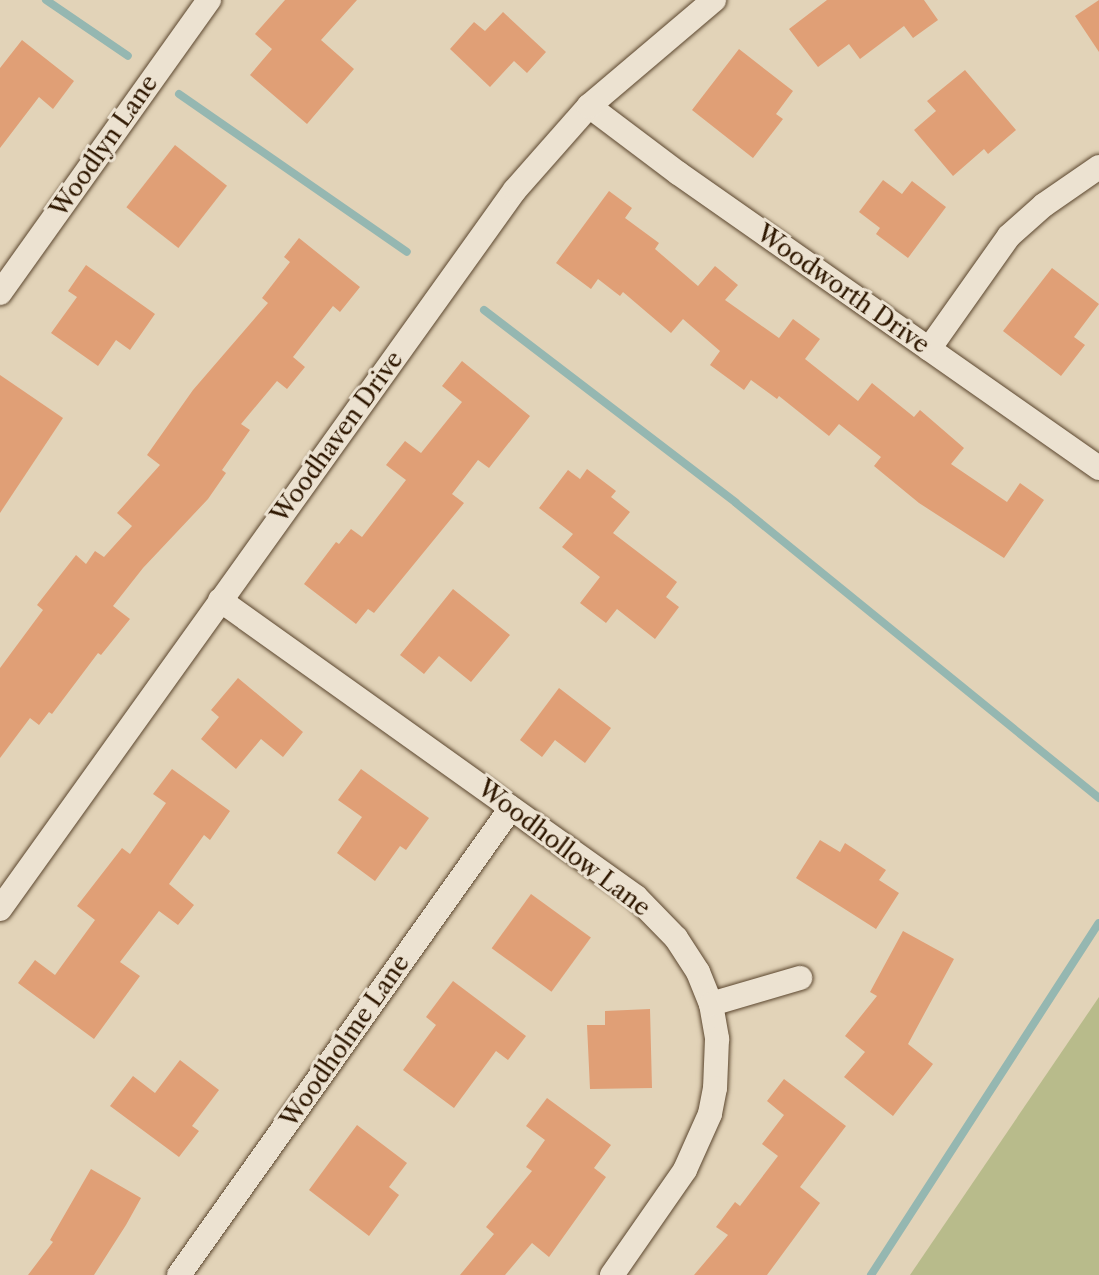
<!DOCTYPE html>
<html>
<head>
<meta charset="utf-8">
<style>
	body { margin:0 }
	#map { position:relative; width:1099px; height:1275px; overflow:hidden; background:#e2d3b8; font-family:"Libre Caslon Text",serif }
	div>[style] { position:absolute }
	.green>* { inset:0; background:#b8bb8b }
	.stream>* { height:8px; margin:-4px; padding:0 4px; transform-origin:4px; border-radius:4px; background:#95b7b1 }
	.building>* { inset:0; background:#e09f76; transform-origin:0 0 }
	.roads { filter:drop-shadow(0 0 2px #5b462e) drop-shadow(0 0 2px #5b462e) }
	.minor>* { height:24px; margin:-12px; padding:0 12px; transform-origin:12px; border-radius:12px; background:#ece2d1 }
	span { translate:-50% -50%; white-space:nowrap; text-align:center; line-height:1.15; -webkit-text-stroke:6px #ece2d1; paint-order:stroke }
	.street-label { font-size:24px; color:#2e1700 }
</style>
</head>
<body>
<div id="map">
	<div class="green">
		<div style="clip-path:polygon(1099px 997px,1099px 1275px,910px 1275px)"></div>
	</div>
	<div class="stream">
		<div style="left:46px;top:0;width:99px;rotate:34.3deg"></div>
		<div style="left:179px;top:94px;width:277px;rotate:34.7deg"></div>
		<div style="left:484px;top:310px;width:317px;rotate:37.4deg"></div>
		<div style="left:736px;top:503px;width:468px;rotate:39.1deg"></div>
		<div style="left:871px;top:1275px;width:419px;rotate:-57.1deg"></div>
	</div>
	<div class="building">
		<div style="clip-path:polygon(285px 0,357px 0,321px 40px,354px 69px,307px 124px,250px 75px,272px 49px,255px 34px)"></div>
		<div style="clip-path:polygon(827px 0,924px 0,938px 20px,913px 38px,904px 26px,860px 59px,849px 44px,818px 67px,789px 29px)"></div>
		<div style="clip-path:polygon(1099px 0,1099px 52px,1075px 16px)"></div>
		<div style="clip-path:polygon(503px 12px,546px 52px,527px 73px,514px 61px,490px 87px,450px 49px,474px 22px,485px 31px)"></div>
		<div style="clip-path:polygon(22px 40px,74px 81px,53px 109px,39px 97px,0 148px,0 68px)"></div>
		<div style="clip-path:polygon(739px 49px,793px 91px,776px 114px,783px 119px,753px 158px,692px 110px)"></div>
		<div style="clip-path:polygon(965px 70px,1016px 130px,988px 154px,984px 149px,953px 176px,914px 130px,936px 111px,927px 101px)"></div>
		<div style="left:175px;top:145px;width:66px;height:79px;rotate:38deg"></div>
		<div style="clip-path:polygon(883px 180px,902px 194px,912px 181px,946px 207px,908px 258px,876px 234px,880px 228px,859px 212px)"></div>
		<div style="clip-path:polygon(609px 191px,632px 208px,625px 218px,659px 243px,655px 249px,698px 286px,715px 266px,738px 285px,725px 300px,779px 338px,793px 319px,820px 339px,805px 359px,858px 401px,872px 383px,914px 417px,920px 410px,964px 448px,951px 464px,1007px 502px,1020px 483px,1044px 500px,1004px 558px,919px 503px,874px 466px,881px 457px,839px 424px,829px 436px,779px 396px,777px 399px,751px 380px,744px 390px,710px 365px,720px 351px,683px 319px,671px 333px,623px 292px,620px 296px,598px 279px,591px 289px,556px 263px)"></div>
		<div style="clip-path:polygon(299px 238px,360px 287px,340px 312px,333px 306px,293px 357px,305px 367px,287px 389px,277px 381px,241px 424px,250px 430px,222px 470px,226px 473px,208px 499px,143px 568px,113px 606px,130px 619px,101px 655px,98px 653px,52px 714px,49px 712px,39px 725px,30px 718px,0 758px,0 668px,43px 610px,37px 605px,76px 555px,86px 564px,95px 551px,104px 557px,132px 526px,117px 513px,160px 465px,147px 455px,193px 390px,268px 303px,262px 298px,290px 262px,284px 257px)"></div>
		<div style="clip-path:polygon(86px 265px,155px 314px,130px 350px,116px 340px,98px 366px,51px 333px,77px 297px,68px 291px)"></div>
		<div style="clip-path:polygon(1052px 268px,1099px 304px,1074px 337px,1085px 345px,1061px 376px,1003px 331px)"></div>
		<div style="clip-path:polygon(462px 361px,530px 416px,489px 468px,478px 460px,452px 494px,464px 503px,374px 613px,368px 609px,356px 624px,304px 584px,336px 542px,339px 544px,351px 529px,362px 537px,406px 480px,386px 465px,405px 441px,421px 453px,462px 402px,442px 386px)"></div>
		<div style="clip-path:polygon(0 375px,63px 418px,0 513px)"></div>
		<div style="clip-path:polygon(587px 469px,616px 491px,611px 497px,630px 512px,613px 533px,677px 582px,666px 597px,679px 607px,655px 639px,617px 609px,606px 623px,580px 603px,600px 577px,562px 547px,573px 534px,539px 508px,568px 470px,580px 479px)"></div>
		<div style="clip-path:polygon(453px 589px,510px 635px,471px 682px,439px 656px,424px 674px,400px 655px)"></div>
		<div style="clip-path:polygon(238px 678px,303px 732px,283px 757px,261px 739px,236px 769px,201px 739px,219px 717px,211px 710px)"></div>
		<div style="clip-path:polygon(559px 688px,611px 728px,585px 763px,555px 740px,542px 757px,520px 740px)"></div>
		<div style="clip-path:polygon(172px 769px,230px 811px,210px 840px,204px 835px,169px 884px,194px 905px,178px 925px,159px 911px,120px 962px,140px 976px,94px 1039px,18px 983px,35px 960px,55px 975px,95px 920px,77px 906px,122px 848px,130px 854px,166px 803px,153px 794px)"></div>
		<div style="clip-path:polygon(361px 769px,429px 818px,406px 850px,400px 846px,375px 881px,337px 853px,362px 817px,338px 800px)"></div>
		<div style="clip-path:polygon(820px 840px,840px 852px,845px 843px,886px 870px,879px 880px,899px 893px,876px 929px,796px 878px)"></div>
		<div style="left:531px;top:894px;width:74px;height:67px;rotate:36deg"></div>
		<div style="clip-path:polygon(903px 931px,954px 959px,908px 1044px,933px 1064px,893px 1116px,844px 1077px,865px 1052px,845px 1036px,877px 996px,870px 992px)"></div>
		<div style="clip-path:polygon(453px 981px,526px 1036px,508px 1060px,496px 1051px,454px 1108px,403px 1070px,436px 1025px,426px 1017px)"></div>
		<div style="clip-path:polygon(650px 1009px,652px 1088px,590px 1089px,587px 1025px,605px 1025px,605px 1011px)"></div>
		<div style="clip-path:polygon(180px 1060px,219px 1090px,192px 1126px,199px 1131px,179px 1157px,110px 1106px,133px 1076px,155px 1093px)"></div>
		<div style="clip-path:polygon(784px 1079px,846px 1126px,800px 1187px,820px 1203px,767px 1275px,694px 1275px,728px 1235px,716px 1227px,735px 1202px,740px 1206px,778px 1156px,762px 1144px,784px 1115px,767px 1101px)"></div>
		<div style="clip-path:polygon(547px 1098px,611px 1145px,594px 1168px,606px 1177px,549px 1257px,532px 1243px,505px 1275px,460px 1275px,494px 1234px,486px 1227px,532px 1171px,526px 1167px,545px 1140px,526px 1126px)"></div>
		<div style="clip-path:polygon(357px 1125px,407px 1163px,389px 1187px,399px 1195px,369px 1236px,309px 1190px)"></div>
		<div style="clip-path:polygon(91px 1169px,141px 1198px,126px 1225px,94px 1275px,28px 1275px,53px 1242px,50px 1240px)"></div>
	</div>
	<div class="roads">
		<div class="minor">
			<div style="left:589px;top:106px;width:111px;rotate:37deg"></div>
			<div style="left:678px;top:173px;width:514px;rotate:35.02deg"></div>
			<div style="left:0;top:293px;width:360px;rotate:-54.5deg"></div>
			<div style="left:929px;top:349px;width:138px;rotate:-54.7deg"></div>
			<div style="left:1009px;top:236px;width:47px;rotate:-41.5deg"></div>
			<div style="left:1044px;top:205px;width:67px;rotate:-34.6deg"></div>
			<div style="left:220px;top:600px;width:511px;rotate:35.52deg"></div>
			<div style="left:636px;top:897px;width:57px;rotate:45.7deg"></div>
			<div style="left:676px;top:938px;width:40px;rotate:57.1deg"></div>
			<div style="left:698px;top:972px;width:35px;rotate:68deg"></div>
			<div style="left:711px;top:1004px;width:36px;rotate:80deg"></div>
			<div style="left:717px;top:1039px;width:49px;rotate:92.3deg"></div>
			<div style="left:715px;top:1088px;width:26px;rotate:101deg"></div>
			<div style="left:710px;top:1114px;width:61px;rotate:114.1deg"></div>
			<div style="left:685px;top:1170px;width:128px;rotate:124.8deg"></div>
			<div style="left:0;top:909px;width:884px;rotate:-54.39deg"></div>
			<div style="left:515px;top:190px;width:112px;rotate:-48.6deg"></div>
			<div style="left:589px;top:106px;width:164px;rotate:-40.3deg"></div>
			<div style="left:711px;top:1004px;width:93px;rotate:-16.3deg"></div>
			<div style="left:179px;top:1275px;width:573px;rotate:-54.59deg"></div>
		</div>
	</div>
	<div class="street-label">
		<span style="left:104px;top:146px;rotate:-55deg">Woodlyn Lane</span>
		<span style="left:843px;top:289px;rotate:35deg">Woodworth Drive</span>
		<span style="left:337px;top:437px;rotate:-54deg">Woodhaven Drive</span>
		<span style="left:564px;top:848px;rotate:37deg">Woodhollow Lane</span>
		<span style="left:345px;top:1041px;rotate:-55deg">Woodholme Lane</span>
	</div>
</div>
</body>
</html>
